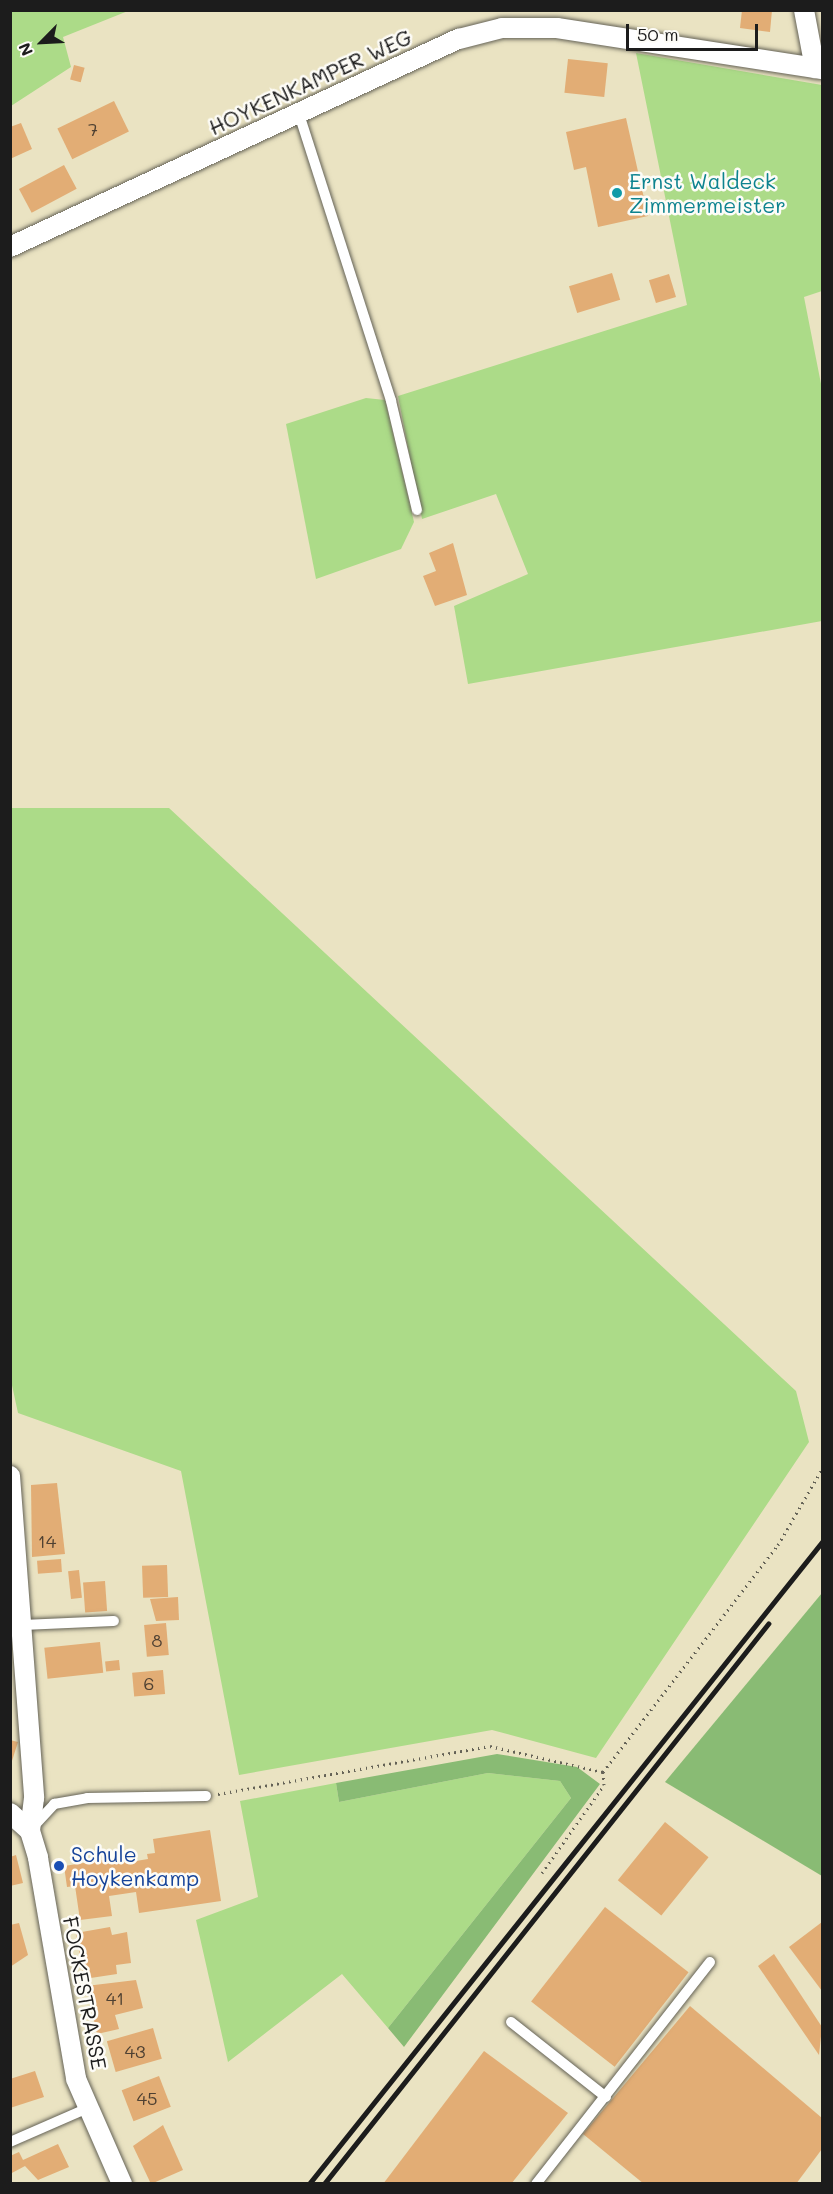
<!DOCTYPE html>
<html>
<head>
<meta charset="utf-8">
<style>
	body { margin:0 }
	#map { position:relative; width:833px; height:2194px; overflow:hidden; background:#eae3c2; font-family:Mali,sans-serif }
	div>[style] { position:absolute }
	.green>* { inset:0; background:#acdb88 }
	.forest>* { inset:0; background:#89bb74 }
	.building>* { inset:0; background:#e2ad75; transform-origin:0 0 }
	.path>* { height:3px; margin-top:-1.5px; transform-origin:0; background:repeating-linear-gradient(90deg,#646256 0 1.5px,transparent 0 6px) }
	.roads { filter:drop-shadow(0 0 2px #646256) drop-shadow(0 0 2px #646256) }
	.lane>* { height:10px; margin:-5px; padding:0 5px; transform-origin:5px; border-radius:5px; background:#fff }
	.street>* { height:20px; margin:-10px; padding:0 10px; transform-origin:10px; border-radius:10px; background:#fff }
	.rail>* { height:4.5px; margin:-2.25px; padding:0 2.25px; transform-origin:2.25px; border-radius:2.25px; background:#1c1c1c }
	.dots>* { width:16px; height:16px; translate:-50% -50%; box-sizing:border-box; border:3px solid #fdfcf7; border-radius:50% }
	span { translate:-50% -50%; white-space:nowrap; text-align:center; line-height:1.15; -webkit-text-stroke:5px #fdfcf7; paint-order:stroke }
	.number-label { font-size:18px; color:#4e4032 }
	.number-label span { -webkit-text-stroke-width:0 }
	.street-label { font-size:21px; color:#1c1c1c }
	.culture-label { font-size:21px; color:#0d838f }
	.left { translate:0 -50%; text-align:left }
	.transit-label { font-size:21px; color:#164399 }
	.frame { position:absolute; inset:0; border:12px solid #1c1c1c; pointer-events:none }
	.north { position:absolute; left:12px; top:12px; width:60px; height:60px; -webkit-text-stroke:4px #fdfcf7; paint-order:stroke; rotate:246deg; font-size:16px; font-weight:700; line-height:24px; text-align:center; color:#1c1c1c }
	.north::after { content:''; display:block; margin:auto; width:21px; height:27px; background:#1c1c1c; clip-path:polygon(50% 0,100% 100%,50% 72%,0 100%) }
	.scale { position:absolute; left:626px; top:24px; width:132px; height:27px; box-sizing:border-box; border:3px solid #1c1c1c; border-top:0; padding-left:8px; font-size:18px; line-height:21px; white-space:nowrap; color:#1c1c1c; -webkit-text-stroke:4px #fdfcf7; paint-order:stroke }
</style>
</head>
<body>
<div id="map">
	<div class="green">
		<div style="clip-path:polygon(11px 10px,128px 10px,128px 11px,63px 37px,71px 67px,11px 106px)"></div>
		<div style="clip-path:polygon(636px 53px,822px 85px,822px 291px,804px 297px,822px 389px,822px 621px,468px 684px,454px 606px,528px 574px,496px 494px,422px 519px,398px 396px,687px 305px)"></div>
		<div style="clip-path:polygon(366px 398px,385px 400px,414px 522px,401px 549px,316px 579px,286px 424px)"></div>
		<div style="clip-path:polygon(11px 808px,169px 808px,796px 1391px,809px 1442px,596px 1758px,492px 1730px,239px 1775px,181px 1471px,18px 1413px,10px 1376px)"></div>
		<div style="clip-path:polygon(488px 1773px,560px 1781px,571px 1798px,388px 2028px,342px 1974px,228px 2062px,196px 1920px,258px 1897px,240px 1801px,336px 1783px,339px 1802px)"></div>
	</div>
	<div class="forest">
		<div style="clip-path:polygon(822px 1593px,822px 1876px,665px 1782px)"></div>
		<div style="clip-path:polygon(497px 1754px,577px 1767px,600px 1784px,404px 2047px,388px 2028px,571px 1798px,560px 1781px,488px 1773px,339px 1802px,336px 1783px)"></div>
	</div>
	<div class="building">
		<div style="clip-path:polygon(742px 10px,772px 10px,770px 32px,740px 28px)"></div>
		<div style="left:568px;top:59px;width:40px;height:34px;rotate:6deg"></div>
		<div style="left:74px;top:65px;width:11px;height:15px;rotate:15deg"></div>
		<div style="left:114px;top:101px;width:34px;height:63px;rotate:64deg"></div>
		<div style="clip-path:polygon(626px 118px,648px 216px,598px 227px,586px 167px,574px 170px,566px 132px)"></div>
		<div style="clip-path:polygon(21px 123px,32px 149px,10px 159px,10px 127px)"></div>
		<div style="left:64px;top:165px;width:27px;height:51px;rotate:62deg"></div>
		<div style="left:612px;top:273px;width:28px;height:45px;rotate:73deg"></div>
		<div style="left:669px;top:274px;width:24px;height:21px;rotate:73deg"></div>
		<div style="clip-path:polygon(453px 543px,467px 595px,435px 606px,423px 576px,436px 571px,429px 553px)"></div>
		<div style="clip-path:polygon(57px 1483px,65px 1554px,32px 1557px,31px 1485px)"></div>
		<div style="left:61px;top:1559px;width:13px;height:24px;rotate:86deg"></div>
		<div style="left:167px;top:1565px;width:32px;height:25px;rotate:88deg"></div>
		<div style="left:79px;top:1570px;width:28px;height:11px;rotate:84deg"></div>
		<div style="left:105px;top:1581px;width:30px;height:22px;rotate:86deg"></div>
		<div style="clip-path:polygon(178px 1597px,179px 1620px,156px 1621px,150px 1599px)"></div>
		<div style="left:166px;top:1623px;width:32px;height:22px;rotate:85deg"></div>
		<div style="left:100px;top:1642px;width:31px;height:56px;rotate:84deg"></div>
		<div style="left:119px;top:1660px;width:10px;height:14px;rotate:84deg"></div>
		<div style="left:163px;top:1670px;width:24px;height:31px;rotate:85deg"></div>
		<div style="clip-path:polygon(10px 1740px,18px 1742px,11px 1764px,10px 1764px)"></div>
		<div style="left:665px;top:1822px;width:56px;height:75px;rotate:39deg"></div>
		<div style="clip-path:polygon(210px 1830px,221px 1901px,139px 1913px,136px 1892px,109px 1896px,112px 1916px,80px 1920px,75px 1886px,67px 1887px,64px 1866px,135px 1855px,136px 1861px,148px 1859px,147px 1854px,155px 1853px,153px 1839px)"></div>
		<div style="clip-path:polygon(16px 1855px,23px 1883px,10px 1886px,10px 1857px)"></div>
		<div style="left:605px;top:1907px;width:106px;height:120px;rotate:38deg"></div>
		<div style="clip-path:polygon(822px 1922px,822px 1991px,789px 1947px)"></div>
		<div style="clip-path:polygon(19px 1923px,28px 1955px,10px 1967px,10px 1925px)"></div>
		<div style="clip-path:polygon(110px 1927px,112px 1935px,127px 1932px,131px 1963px,116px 1965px,117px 1974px,84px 1979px,76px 1933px)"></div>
		<div style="clip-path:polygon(774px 1954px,822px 2027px,819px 2055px,758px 1966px)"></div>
		<div style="clip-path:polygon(136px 1980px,143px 2008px,115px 2015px,119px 2029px,97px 2034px,86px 1986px)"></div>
		<div style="clip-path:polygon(690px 2006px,822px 2118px,822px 2149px,796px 2184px,644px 2184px,583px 2134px)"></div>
		<div style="left:153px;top:2028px;width:32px;height:48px;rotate:74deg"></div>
		<div style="clip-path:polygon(484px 2051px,568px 2113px,511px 2184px,383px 2184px)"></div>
		<div style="clip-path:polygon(35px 2071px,44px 2097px,10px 2108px,10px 2079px)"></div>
		<div style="left:159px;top:2076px;width:33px;height:40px;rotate:69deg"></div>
		<div style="clip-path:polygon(163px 2125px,183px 2170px,151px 2184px,133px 2146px)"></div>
		<div style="clip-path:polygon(58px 2144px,69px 2167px,38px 2180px,25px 2166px,10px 2174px,10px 2156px,19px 2152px,23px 2160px)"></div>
	</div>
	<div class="path">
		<div style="left:603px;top:1772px;width:287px;rotate:-52.4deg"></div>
		<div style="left:778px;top:1545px;width:88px;rotate:-59.9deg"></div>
		<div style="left:218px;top:1794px;width:276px;rotate:-10deg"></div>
		<div style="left:490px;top:1746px;width:116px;rotate:13deg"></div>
		<div style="left:542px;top:1873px;width:108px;rotate:-54.8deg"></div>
		<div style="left:604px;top:1785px;width:13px;rotate:-94deg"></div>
	</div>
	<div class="roads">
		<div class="lane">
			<div style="left:299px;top:114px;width:301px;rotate:72.2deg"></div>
			<div style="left:391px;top:401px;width:112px;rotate:76.6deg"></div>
			<div style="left:22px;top:1625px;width:92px;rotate:-2.5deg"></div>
			<div style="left:32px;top:1828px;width:33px;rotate:-47deg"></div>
			<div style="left:54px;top:1804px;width:34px;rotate:-10deg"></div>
			<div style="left:87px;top:1798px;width:119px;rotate:-1deg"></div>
			<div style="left:511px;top:2022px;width:121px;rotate:38.3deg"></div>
			<div style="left:10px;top:2142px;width:85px;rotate:-23.6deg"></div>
			<div style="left:536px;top:2184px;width:282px;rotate:-51.9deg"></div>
		</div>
		<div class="street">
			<div style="left:804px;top:10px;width:59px;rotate:79.3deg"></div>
			<div style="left:10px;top:247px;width:495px;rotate:-24.9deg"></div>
			<div style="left:459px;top:39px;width:44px;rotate:-14.3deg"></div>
			<div style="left:502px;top:28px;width:55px"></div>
			<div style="left:557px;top:28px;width:268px;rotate:8.8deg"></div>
			<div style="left:10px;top:1476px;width:323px;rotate:85.7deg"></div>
			<div style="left:34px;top:1798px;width:33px;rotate:97deg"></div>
			<div style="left:10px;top:1813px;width:27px;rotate:42deg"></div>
			<div style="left:30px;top:1831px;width:28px;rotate:73deg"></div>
			<div style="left:38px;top:1858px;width:224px;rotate:80.2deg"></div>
			<div style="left:76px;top:2079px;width:115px;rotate:66.3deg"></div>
		</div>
	</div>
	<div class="rail">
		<div style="left:309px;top:2184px;width:822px;rotate:-51.37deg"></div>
		<div style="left:324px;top:2184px;width:715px;rotate:-51.59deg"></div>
	</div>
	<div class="dots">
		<div style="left:617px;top:193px;background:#0f9aa8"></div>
		<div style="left:59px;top:1866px;background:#1a4fb4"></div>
	</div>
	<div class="number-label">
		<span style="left:93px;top:129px">7</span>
		<span style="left:47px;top:1541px">14</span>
		<span style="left:157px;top:1640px">8</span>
		<span style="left:149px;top:1683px">6</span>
		<span style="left:115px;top:1998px">41</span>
		<span style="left:135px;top:2051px">43</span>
		<span style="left:147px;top:2098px">45</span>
	</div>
	<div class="street-label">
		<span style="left:310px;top:82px;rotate:-25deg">HOYKENKAMPER WEG</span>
		<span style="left:85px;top:1993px;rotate:79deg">FOCKESTRASSE</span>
	</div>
	<div class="culture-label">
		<span class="left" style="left:629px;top:193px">Ernst Waldeck<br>Zimmermeister</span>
	</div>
	<div class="transit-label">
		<span class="left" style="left:71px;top:1866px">Schule<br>Hoykenkamp</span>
	</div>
	<div class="frame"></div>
	<div class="north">N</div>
	<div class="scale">50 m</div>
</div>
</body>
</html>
